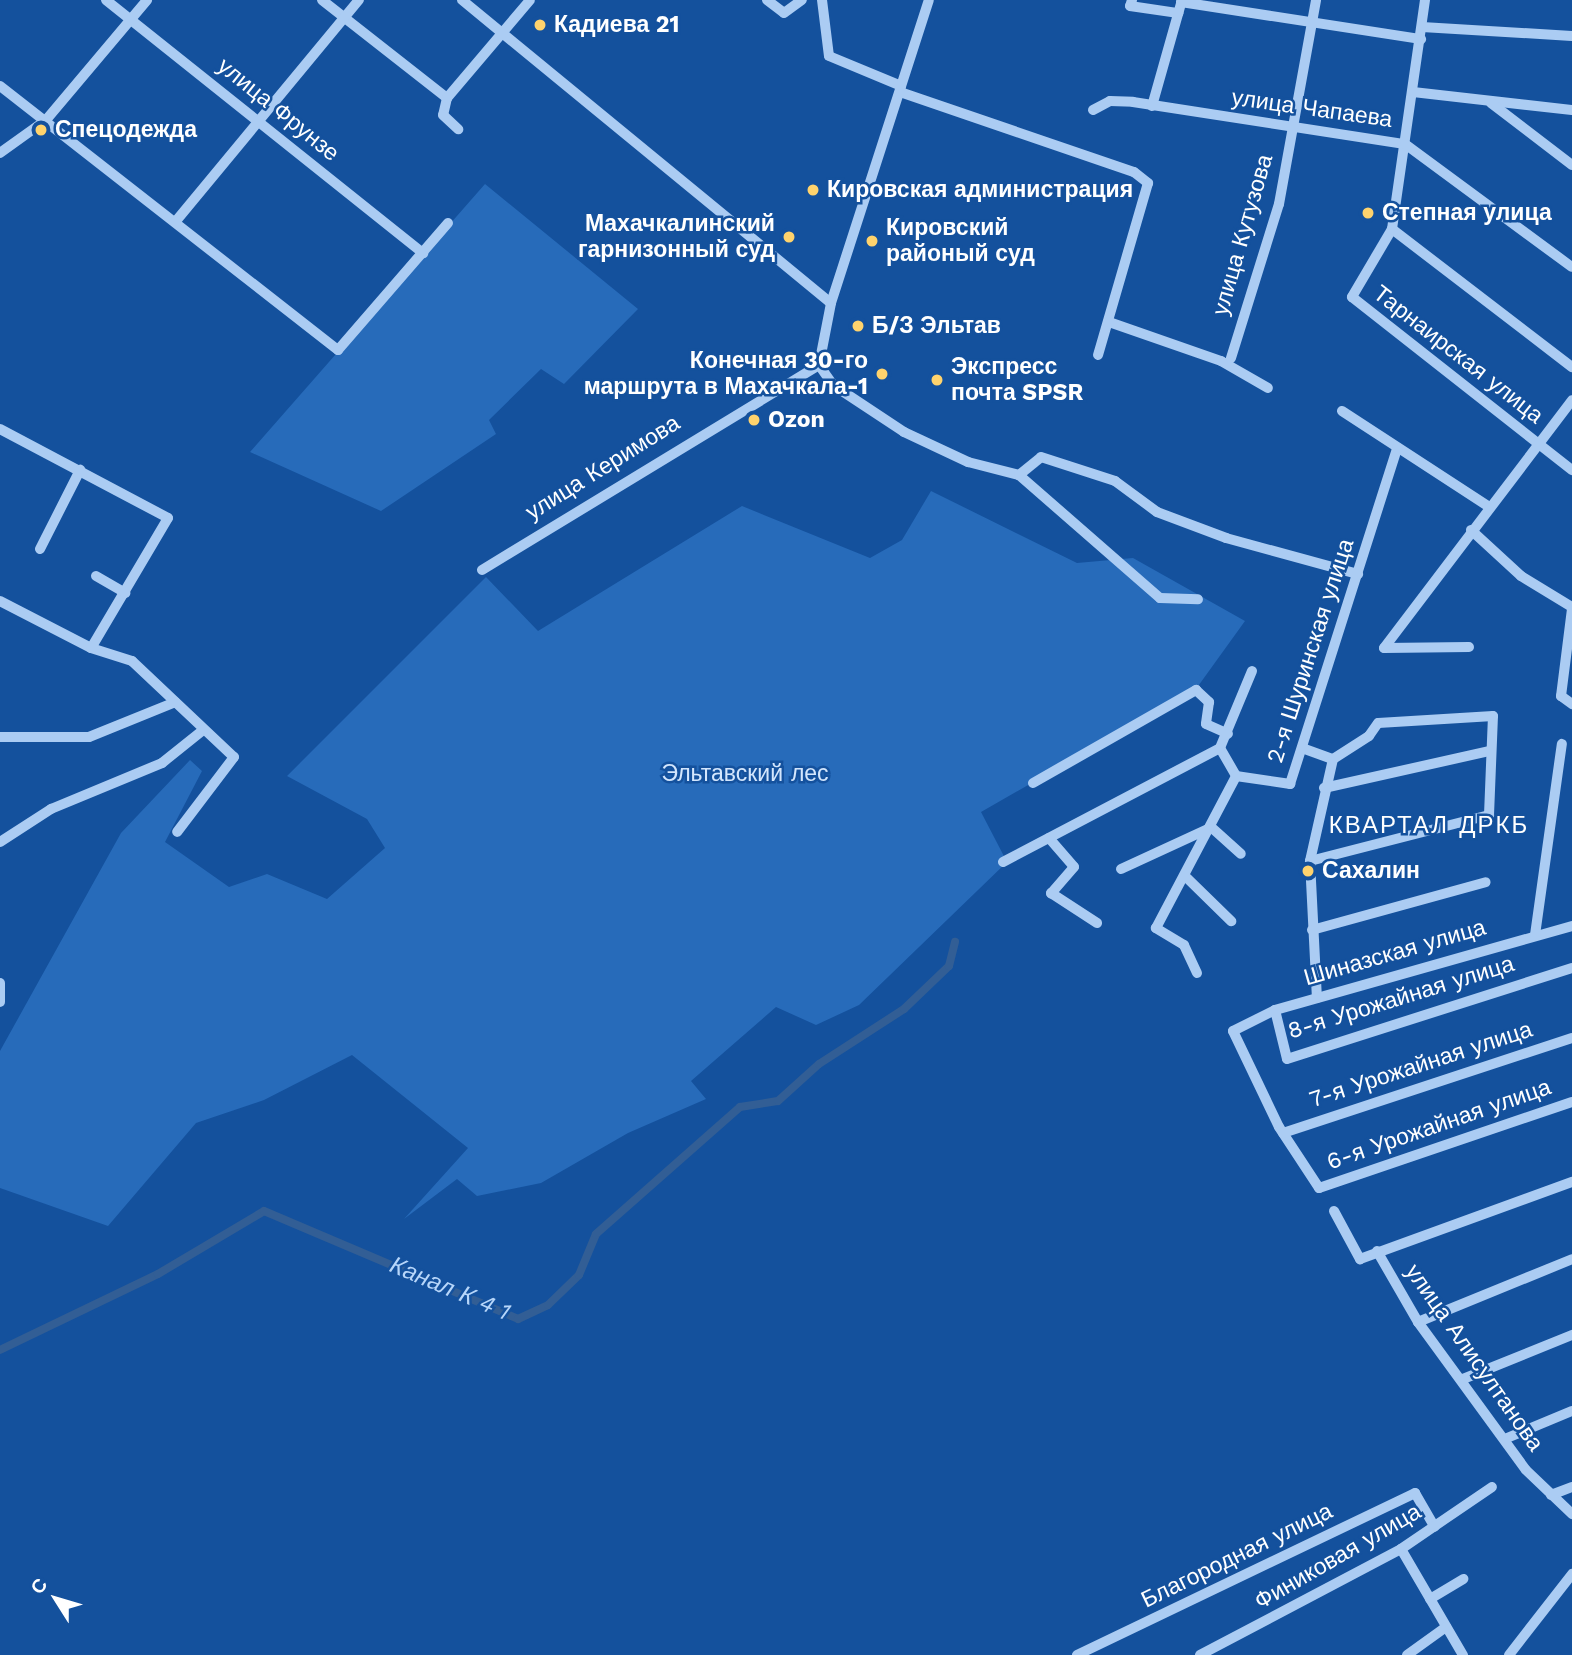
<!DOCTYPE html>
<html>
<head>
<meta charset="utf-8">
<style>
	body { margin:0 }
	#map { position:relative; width:1572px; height:1655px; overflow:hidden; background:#14519d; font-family:"Work Sans",sans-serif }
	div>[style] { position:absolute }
	.green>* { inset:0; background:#276bba }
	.canal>* { height:8px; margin:-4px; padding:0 4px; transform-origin:4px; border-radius:4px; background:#325e95 }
	.minor>* { height:10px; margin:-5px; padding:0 5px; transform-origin:5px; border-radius:5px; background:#abccf3 }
	.dots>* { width:19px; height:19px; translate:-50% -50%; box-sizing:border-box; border:4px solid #14519d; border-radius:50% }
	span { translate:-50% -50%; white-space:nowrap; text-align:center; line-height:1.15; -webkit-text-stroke:5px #14519d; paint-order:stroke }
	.poi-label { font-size:23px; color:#fff; font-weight:700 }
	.left { translate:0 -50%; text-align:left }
	.right { translate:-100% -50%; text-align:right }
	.street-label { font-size:23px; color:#fff }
	.park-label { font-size:23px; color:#d3e6fd }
	.neighbourhood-label { font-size:24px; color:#fff; letter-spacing:2px }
	.water-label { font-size:24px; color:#b7d6fa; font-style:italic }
	.north { position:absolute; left:21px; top:1564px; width:70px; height:70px; -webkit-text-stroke:5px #14519d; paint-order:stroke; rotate:307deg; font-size:19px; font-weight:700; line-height:28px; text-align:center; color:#fff }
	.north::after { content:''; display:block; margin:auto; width:24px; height:32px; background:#fff; clip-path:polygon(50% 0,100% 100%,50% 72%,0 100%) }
</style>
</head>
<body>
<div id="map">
	<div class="green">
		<div style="clip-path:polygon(485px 184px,638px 309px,564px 384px,541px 369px,489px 420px,496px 434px,381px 511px,250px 452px)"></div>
		<div style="clip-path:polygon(931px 491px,1077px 563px,1133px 558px,1245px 621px,1196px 689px,981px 812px,1007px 862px,859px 1005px,816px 1025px,776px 1007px,691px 1081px,706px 1099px,628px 1133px,541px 1183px,477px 1196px,457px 1179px,404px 1219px,468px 1148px,352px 1055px,264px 1100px,196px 1123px,108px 1226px,0 1188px,0 1051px,121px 833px,190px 760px,202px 771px,165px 842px,229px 887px,267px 874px,327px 899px,385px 848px,367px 819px,287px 776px,486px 577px,538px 631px,742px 506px,870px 558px,902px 540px)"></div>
	</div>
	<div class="canal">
		<div style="left:0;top:1350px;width:175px;rotate:-25.7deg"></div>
		<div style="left:158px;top:1274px;width:123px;rotate:-30.7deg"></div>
		<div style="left:264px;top:1211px;width:276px;rotate:23deg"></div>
		<div style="left:518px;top:1319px;width:33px;rotate:-25deg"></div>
		<div style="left:548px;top:1305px;width:43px;rotate:-44.1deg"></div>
		<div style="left:579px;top:1275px;width:44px;rotate:-67.5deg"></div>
		<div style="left:596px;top:1234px;width:192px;rotate:-41.4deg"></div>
		<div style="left:740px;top:1107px;width:38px;rotate:-9deg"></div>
		<div style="left:778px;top:1101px;width:55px;rotate:-42.1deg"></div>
		<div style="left:819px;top:1064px;width:101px;rotate:-32.9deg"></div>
		<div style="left:904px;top:1009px;width:62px;rotate:-43.7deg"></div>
		<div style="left:949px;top:966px;width:25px;rotate:-76deg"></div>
	</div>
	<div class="minor">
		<div style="left:106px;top:0;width:406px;rotate:38.6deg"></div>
		<div style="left:322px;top:0;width:159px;rotate:38.1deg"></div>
		<div style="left:447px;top:98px;width:17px;rotate:103deg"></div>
		<div style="left:443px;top:115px;width:21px;rotate:43deg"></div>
		<div style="left:462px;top:0;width:477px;rotate:39.4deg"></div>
		<div style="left:767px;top:0;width:21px;rotate:37deg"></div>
		<div style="left:784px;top:13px;width:22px;rotate:-36deg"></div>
		<div style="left:822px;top:0;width:56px;rotate:82.9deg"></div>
		<div style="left:829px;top:56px;width:78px;rotate:22.6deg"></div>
		<div style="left:1132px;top:0;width:6px;rotate:108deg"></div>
		<div style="left:1130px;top:6px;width:49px;rotate:8.3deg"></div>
		<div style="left:1425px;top:0;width:231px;rotate:98.2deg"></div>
		<div style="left:1392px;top:229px;width:79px;rotate:120.5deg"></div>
		<div style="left:1352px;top:297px;width:280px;rotate:38.2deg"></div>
		<div style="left:1181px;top:2px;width:243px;rotate:8.8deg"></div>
		<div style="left:1422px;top:27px;width:150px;rotate:3.4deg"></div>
		<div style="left:0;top:86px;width:429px;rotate:38deg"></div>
		<div style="left:338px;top:350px;width:168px;rotate:-49.1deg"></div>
		<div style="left:900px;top:92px;width:247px;rotate:18.9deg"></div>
		<div style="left:1134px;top:172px;width:18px;rotate:38deg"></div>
		<div style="left:1148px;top:183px;width:179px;rotate:106.2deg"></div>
		<div style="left:1413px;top:92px;width:160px;rotate:6.5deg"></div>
		<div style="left:447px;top:98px;width:128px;rotate:-49.7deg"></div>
		<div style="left:1491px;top:103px;width:102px;rotate:37.4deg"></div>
		<div style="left:1152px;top:106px;width:110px;rotate:-74.2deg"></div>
		<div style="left:1093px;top:110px;width:19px;rotate:-28deg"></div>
		<div style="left:1110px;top:101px;width:23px;rotate:2deg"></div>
		<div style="left:1133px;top:102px;width:275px;rotate:8.8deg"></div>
		<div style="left:1405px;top:144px;width:207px;rotate:36.4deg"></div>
		<div style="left:0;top:153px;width:57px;rotate:-35.7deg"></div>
		<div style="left:46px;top:120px;width:157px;rotate:-49.9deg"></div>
		<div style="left:176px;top:221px;width:287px;rotate:-50.4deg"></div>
		<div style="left:1392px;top:229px;width:227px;rotate:37.5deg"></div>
		<div style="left:1109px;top:322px;width:119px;rotate:19.2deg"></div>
		<div style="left:1221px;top:361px;width:54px;rotate:29.9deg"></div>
		<div style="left:1231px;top:358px;width:161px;rotate:-72.7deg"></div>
		<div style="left:1279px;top:204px;width:207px;rotate:-79.7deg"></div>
		<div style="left:819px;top:365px;width:24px;rotate:55deg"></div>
		<div style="left:833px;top:385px;width:85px;rotate:33.5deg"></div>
		<div style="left:904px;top:432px;width:71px;rotate:25.1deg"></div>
		<div style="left:968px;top:462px;width:53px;rotate:14.3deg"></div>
		<div style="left:1019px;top:475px;width:28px;rotate:-39deg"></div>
		<div style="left:1041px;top:457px;width:78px;rotate:18deg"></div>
		<div style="left:1115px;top:481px;width:52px;rotate:36.4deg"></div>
		<div style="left:1157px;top:512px;width:74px;rotate:20.6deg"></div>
		<div style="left:1226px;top:538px;width:137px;rotate:15.3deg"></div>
		<div style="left:1342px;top:411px;width:174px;rotate:33.1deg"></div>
		<div style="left:0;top:429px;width:190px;rotate:27.9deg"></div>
		<div style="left:168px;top:518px;width:151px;rotate:120.6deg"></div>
		<div style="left:1019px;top:475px;width:187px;rotate:41.1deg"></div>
		<div style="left:1160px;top:598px;width:38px;rotate:2deg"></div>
		<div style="left:1471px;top:530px;width:68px;rotate:42.6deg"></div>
		<div style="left:1521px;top:576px;width:60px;rotate:31.3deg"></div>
		<div style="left:40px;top:549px;width:89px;rotate:-63.1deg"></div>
		<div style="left:482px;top:570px;width:394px;rotate:-31.3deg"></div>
		<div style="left:819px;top:365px;width:63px;rotate:-79deg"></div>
		<div style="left:831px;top:303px;width:318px;rotate:-72.1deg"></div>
		<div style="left:96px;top:576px;width:34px;rotate:30deg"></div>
		<div style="left:0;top:601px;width:102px;rotate:27.3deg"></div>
		<div style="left:91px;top:648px;width:43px;rotate:17.6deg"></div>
		<div style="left:132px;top:661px;width:140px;rotate:43.3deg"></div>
		<div style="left:234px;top:757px;width:94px;rotate:127.2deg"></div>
		<div style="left:1572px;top:609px;width:88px;rotate:97.2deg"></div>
		<div style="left:1561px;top:696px;width:14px;rotate:36deg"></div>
		<div style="left:1469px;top:647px;width:85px;rotate:179.3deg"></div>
		<div style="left:1384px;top:648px;width:311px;rotate:-52.8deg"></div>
		<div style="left:1252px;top:671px;width:83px;rotate:112.6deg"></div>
		<div style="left:1220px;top:748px;width:32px;rotate:60deg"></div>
		<div style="left:1236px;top:776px;width:55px;rotate:8.4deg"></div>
		<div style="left:1290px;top:784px;width:353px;rotate:-72.3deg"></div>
		<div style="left:0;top:737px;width:89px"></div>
		<div style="left:89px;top:737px;width:93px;rotate:-22.1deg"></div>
		<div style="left:1302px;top:748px;width:33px;rotate:20deg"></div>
		<div style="left:1333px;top:759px;width:105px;rotate:102.7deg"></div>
		<div style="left:1310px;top:861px;width:137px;rotate:87.1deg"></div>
		<div style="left:1033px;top:783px;width:188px;rotate:-29.7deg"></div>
		<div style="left:1196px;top:690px;width:18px;rotate:43deg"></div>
		<div style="left:1209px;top:702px;width:22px;rotate:98deg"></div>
		<div style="left:1206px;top:724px;width:24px;rotate:24deg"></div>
		<div style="left:1324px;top:788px;width:170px;rotate:-12.6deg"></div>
		<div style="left:1211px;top:827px;width:40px;rotate:42deg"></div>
		<div style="left:1049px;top:838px;width:38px;rotate:49deg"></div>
		<div style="left:1074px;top:867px;width:35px;rotate:131deg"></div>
		<div style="left:1051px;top:893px;width:55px;rotate:33.1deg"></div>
		<div style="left:0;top:842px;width:61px;rotate:-32.9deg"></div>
		<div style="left:51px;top:809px;width:120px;rotate:-22.5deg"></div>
		<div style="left:162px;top:763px;width:53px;rotate:-38.8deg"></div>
		<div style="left:1310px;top:861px;width:185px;rotate:-14.4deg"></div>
		<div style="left:1489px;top:815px;width:99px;rotate:-87.7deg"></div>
		<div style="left:1493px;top:716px;width:115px;rotate:176.5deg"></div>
		<div style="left:1378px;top:723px;width:16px;rotate:125deg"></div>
		<div style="left:1369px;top:736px;width:43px;rotate:147.4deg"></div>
		<div style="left:1003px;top:862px;width:245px;rotate:-27.7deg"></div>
		<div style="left:1121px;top:869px;width:98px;rotate:-24.7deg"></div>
		<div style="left:1187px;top:878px;width:62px;rotate:44.3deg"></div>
		<div style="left:1572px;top:926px;width:309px;rotate:164.2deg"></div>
		<div style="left:1275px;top:1010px;width:47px;rotate:153.4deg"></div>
		<div style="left:1233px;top:1031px;width:106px;rotate:64.4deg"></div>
		<div style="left:1279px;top:1127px;width:73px;rotate:56.7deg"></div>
		<div style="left:1319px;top:1188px;width:267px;rotate:-18.8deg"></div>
		<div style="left:1312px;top:930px;width:180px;rotate:-15.4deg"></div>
		<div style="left:1535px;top:935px;width:193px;rotate:-82deg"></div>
		<div style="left:1197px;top:973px;width:31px;rotate:-115deg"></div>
		<div style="left:1184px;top:945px;width:33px;rotate:-149deg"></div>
		<div style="left:1156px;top:928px;width:172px;rotate:-62.2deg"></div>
		<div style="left:0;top:983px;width:19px;rotate:90deg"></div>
		<div style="left:1275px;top:1010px;width:50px;rotate:76.2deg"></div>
		<div style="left:1287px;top:1059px;width:299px;rotate:-17.7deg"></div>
		<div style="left:1283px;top:1133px;width:304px;rotate:-18.2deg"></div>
		<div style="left:1334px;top:1211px;width:55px;rotate:61.6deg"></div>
		<div style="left:1360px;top:1259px;width:226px;rotate:-20deg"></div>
		<div style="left:1377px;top:1251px;width:82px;rotate:60deg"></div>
		<div style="left:1418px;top:1322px;width:183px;rotate:53.9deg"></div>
		<div style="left:1526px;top:1470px;width:64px;rotate:43.7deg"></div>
		<div style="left:1418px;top:1322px;width:166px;rotate:-22.2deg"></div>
		<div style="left:1463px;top:1379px;width:118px;rotate:-22deg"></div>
		<div style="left:1507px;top:1438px;width:70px;rotate:-22.6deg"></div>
		<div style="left:1551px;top:1495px;width:22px;rotate:-21deg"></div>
		<div style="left:1401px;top:1549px;width:123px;rotate:59.7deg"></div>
		<div style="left:1430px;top:1599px;width:39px;rotate:-31deg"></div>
		<div style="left:1077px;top:1655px;width:375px;rotate:-25.6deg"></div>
		<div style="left:1415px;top:1493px;width:39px;rotate:60deg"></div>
		<div style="left:1200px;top:1655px;width:227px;rotate:-27.8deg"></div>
		<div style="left:1401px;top:1549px;width:110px;rotate:-34.3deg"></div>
		<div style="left:1407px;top:1655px;width:48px;rotate:-35.7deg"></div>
		<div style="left:1509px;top:1655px;width:103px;rotate:-52.1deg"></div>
	</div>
	<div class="dots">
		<div style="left:540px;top:25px;background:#ffd36d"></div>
		<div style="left:41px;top:130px;background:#ffd36d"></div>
		<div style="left:813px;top:190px;background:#ffd36d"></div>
		<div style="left:1368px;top:213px;background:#ffd36d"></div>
		<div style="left:789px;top:237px;background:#ffd36d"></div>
		<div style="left:872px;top:241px;background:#ffd36d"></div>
		<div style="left:858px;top:326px;background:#ffd36d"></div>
		<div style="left:882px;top:374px;background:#ffd36d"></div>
		<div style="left:937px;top:380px;background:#ffd36d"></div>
		<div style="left:754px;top:420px;background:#ffd36d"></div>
		<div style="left:1308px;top:871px;background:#ffd36d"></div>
	</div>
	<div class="poi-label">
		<span class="left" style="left:554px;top:25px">Кадиева 21</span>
		<span class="left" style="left:55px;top:130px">Спецодежда</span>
		<span class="left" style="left:827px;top:190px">Кировская администрация</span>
		<span class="left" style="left:1382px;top:213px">Степная улица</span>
		<span class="right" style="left:775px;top:237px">Махачкалинский<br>гарнизонный суд</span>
		<span class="left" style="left:886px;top:241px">Кировский<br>районый суд</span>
		<span class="left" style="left:872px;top:326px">Б/З Эльтав</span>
		<span class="right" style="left:868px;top:374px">Конечная 30-го<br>маршрута в Махачкала-1</span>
		<span class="left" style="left:951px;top:380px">Экспресс<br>почта SPSR</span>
		<span class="left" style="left:768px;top:420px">Ozon</span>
		<span class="left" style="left:1322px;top:871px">Сахалин</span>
	</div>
	<div class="street-label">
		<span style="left:1312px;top:109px;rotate:8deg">улица Чапаева</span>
		<span style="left:278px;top:110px;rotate:39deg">улица Фрунзе</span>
		<span style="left:1243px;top:235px;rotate:-74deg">улица Кутузова</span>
		<span style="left:1458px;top:355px;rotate:38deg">Тарнаирская улица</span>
		<span style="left:603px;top:468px;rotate:-32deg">улица Керимова</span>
		<span style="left:1311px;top:651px;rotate:-72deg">2-я Шуринская улица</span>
		<span style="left:1395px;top:953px;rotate:-16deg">Шиназская улица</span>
		<span style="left:1401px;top:998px;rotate:-17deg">8-я Урожайная улица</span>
		<span style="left:1421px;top:1065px;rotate:-18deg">7-я Урожайная улица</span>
		<span style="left:1439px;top:1125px;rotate:-19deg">6-я Урожайная улица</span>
		<span style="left:1474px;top:1358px;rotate:55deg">улица Алисултанова</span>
		<span style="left:1237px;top:1556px;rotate:-26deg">Благородная улица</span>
		<span style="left:1338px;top:1557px;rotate:-30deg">Финиковая улица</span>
	</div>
	<div class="park-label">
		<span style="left:745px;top:774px">Эльтавский лес</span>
	</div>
	<div class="neighbourhood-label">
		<span style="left:1429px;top:826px">КВАРТАЛ ДРКБ</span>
	</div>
	<div class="water-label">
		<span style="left:450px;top:1289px;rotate:23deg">Канал К 4 1</span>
	</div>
	<div class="north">С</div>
</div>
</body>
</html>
